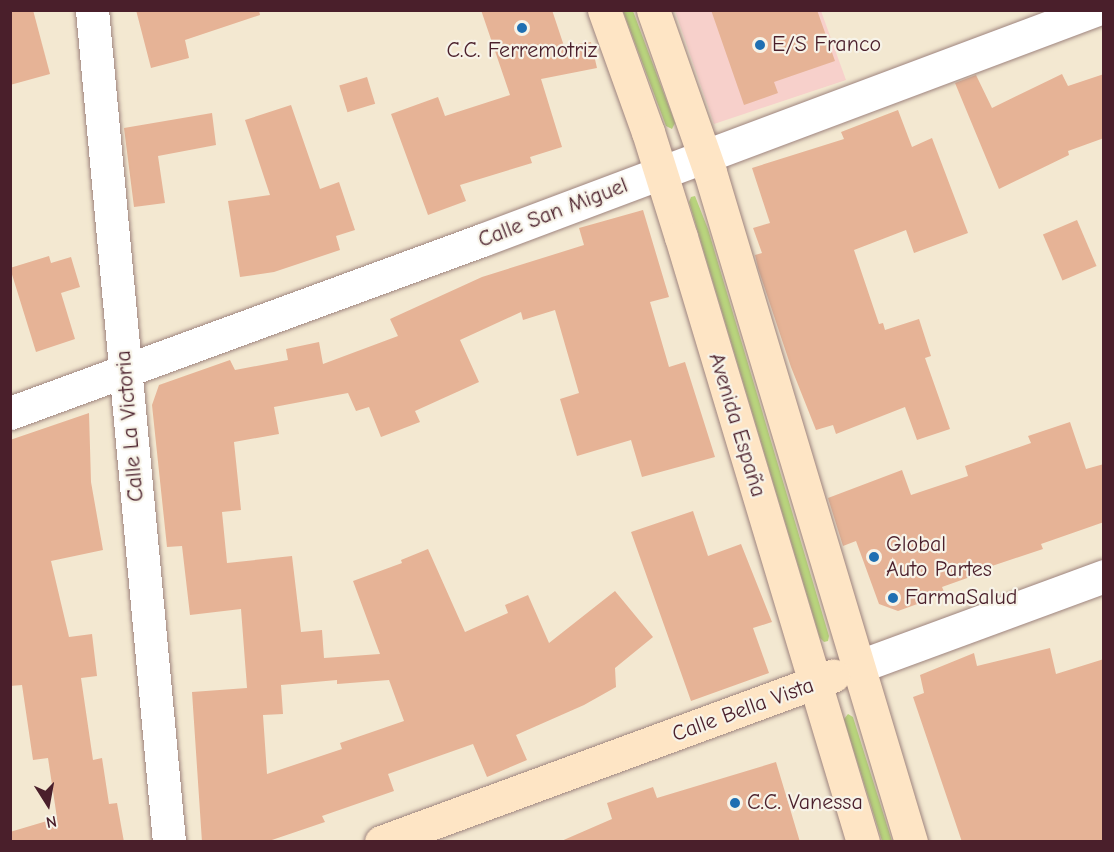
<!DOCTYPE html>
<html>
<head>
<meta charset="utf-8">
<style>
	body { margin:0 }
	#map { position:relative; width:1114px; height:852px; overflow:hidden; background:#f3e8d1; font-family:"Comic Neue",sans-serif }
	div>[style] { position:absolute }
	.built>* { inset:0; background:#f7d0cb }
	.green>* { inset:0; background:#b9d67d }
	.building>* { inset:0; background:#e6b396; transform-origin:0 0 }
	.roads { filter:drop-shadow(0 0 2px #9e847e) drop-shadow(0 0 2px #9e847e) }
	.street>* { height:33px; margin:-16.5px; padding:0 16.5px; transform-origin:16.5px; border-radius:16.5px; background:#fff }
	.secondary>* { height:33px; margin:-16.5px; padding:0 16.5px; transform-origin:16.5px; border-radius:16.5px; background:#fee5c5 }
	.dots>* { width:16px; height:16px; translate:-50% -50%; box-sizing:border-box; border:3px solid #f7f3e8; border-radius:50% }
	span { translate:-50% -50%; white-space:nowrap; text-align:center; line-height:1.15; -webkit-text-stroke:4.5px #f7f3e8; paint-order:stroke }
	.poi-label { font-size:22px; color:#4a1f2b }
	.left { translate:0 -50%; text-align:left }
	.street-label { font-size:22px; color:#4a1f2b }
	.frame { position:absolute; inset:0; border:12px solid #4a1f2b; pointer-events:none }
	.north { position:absolute; left:18px; top:774px; width:60px; height:60px; -webkit-text-stroke:4px #f7f3e8; paint-order:stroke; rotate:169deg; font-size:16px; font-weight:700; line-height:24px; text-align:center; color:#4a1f2b }
	.north::after { content:''; display:block; margin:auto; width:21px; height:27px; background:#4a1f2b; clip-path:polygon(50% 0,100% 100%,50% 72%,0 100%) }
</style>
</head>
<body>
<div id="map">
	<div class="built">
		<div style="clip-path:polygon(675px 11px,821px 11px,846px 80px,714px 124px)"></div>
	</div>
	<div class="green">
		<div style="clip-path:polygon(623px 11px,633px 11px,675px 123px,672px 129px,666px 126px)"></div>
		<div style="clip-path:polygon(695px 196px,708px 229px,829px 636px,828px 641px,824px 642px,820px 638px,689px 202px,691px 197px)"></div>
		<div style="clip-path:polygon(848px 714px,853px 717px,892px 841px,882px 841px,844px 719px)"></div>
	</div>
	<div class="building">
		<div style="clip-path:polygon(10px 10px,33px 10px,50px 74px,10px 85px)"></div>
		<div style="clip-path:polygon(136px 10px,259px 10px,260px 15px,185px 40px,189px 58px,151px 68px)"></div>
		<div style="clip-path:polygon(481px 10px,552px 10px,564px 46px,591px 42px,597px 68px,541px 79px,562px 147px,530px 157px,532px 163px,460px 185px,466px 201px,428px 215px,391px 114px,438px 97px,445px 116px,510px 95px)"></div>
		<div style="clip-path:polygon(711px 10px,817px 10px,835px 61px,774px 82px,778px 93px,744px 105px)"></div>
		<div style="clip-path:polygon(1062px 74px,1068px 86px,1104px 74px,1104px 138px,1068px 151px,1069px 155px,999px 189px,955px 83px,976px 75px,992px 108px)"></div>
		<div style="left:367px;top:77px;width:28px;height:29px;rotate:73deg"></div>
		<div style="clip-path:polygon(291px 105px,320px 189px,339px 182px,355px 230px,336px 236px,340px 250px,274px 272px,240px 277px,228px 201px,270px 195px,245px 120px)"></div>
		<div style="clip-path:polygon(898px 110px,912px 147px,932px 138px,968px 233px,914px 253px,906px 230px,854px 250px,879px 324px,883px 323px,885px 330px,919px 319px,931px 356px,925px 358px,950px 429px,917px 440px,905px 407px,836px 434px,833px 425px,816px 430px,791px 367px,758px 268px,755px 255px,762px 253px,753px 228px,770px 223px,752px 168px,844px 139px,841px 132px)"></div>
		<div style="clip-path:polygon(212px 113px,216px 145px,158px 156px,165px 203px,134px 207px,124px 128px)"></div>
		<div style="clip-path:polygon(evenodd,643px 210px,669px 297px,650px 302px,669px 367px,685px 362px,715px 457px,642px 477px,631px 440px,577px 456px,560px 399px,579px 393px,555px 310px,523px 320px,521px 312px,460px 340px,479px 382px,415px 411px,420px 422px,381px 437px,369px 407px,356px 411px,348px 393px,274px 407px,279px 434px,234px 442px,241px 510px,222px 512px,227px 563px,292px 556px,301px 632px,322px 630px,324px 658px,380px 654px,353px 581px,402px 563px,401px 560px,428px 549px,465px 632px,508px 613px,505px 605px,528px 595px,549px 643px,615px 591px,653px 637px,615px 668px,616px 687px,584px 705px,516px 735px,527px 760px,487px 777px,473px 744px,388px 774px,394px 791px,322px 816px,325px 822px,266px 842px,202px 842px,192px 692px,247px 688px,241px 609px,190px 615px,182px 546px,167px 547px,152px 405px,159px 385px,230px 360px,235px 370px,288px 360px,286px 349px,319px 342px,323px 364px,398px 336px,390px 319px,482px 277px,584px 245px,579px 228px,643px 210px,337px 680px,337px 684px,389px 680px,404px 721px,340px 743px,342px 749px,267px 774px,263px 715px,283px 714px,281px 685px,337px 680px)"></div>
		<div style="left:1077px;top:220px;width:50px;height:37px;rotate:67deg"></div>
		<div style="clip-path:polygon(49px 256px,51px 263px,71px 257px,80px 287px,61px 293px,75px 339px,36px 352px,10px 268px)"></div>
		<div style="clip-path:polygon(89px 413px,91px 482px,103px 550px,51px 561px,69px 637px,92px 634px,97px 676px,81px 678px,93px 760px,102px 758px,109px 804px,117px 803px,124px 842px,10px 842px,10px 832px,57px 818px,48px 758px,33px 760px,22px 685px,10px 686px,10px 440px)"></div>
		<div style="clip-path:polygon(1070px 422px,1086px 469px,1104px 464px,1104px 522px,1041px 544px,1043px 549px,983px 569px,984px 572px,942px 587px,945px 594px,898px 611px,879px 604px,856px 541px,843px 546px,828px 498px,902px 470px,911px 495px,968px 476px,965px 466px,1031px 443px,1028px 436px)"></div>
		<div style="clip-path:polygon(693px 511px,708px 556px,741px 544px,772px 622px,753px 628px,769px 673px,691px 701px,631px 532px)"></div>
		<div style="clip-path:polygon(1050px 648px,1056px 674px,1104px 659px,1104px 842px,962px 842px,913px 697px,924px 693px,920px 675px,974px 653px,977px 666px)"></div>
		<div style="clip-path:polygon(776px 762px,800px 842px,559px 842px,612px 819px,607px 803px,653px 787px,657px 798px)"></div>
	</div>
	<div class="roads">
		<div class="street">
			<div style="left:92px;top:10px;width:836px;rotate:84.71deg"></div>
			<div style="left:10px;top:413px;width:503px;rotate:-20.13deg"></div>
			<div style="left:482px;top:240px;width:655px;rotate:-20.57deg"></div>
			<div style="left:857px;top:667px;width:263px;rotate:-20.2deg"></div>
		</div>
		<div class="secondary">
			<div style="left:604px;top:10px;width:130px;rotate:70.2deg"></div>
			<div style="left:648px;top:132px;width:110px;rotate:72.6deg"></div>
			<div style="left:681px;top:237px;width:632px;rotate:73.26deg"></div>
			<div style="left:653px;top:10px;width:172px;rotate:70.6deg"></div>
			<div style="left:710px;top:172px;width:700px;rotate:73.3deg"></div>
			<div style="left:381px;top:842px;width:482px;rotate:-20.2deg"></div>
		</div>
	</div>
	<div class="dots">
		<div style="left:522px;top:28px;background:#1f6fb2"></div>
		<div style="left:760px;top:45px;background:#1f6fb2"></div>
		<div style="left:874px;top:557px;background:#1f6fb2"></div>
		<div style="left:893px;top:598px;background:#1f6fb2"></div>
		<div style="left:735px;top:803px;background:#1f6fb2"></div>
	</div>
	<div class="poi-label">
		<span class="left" style="left:772px;top:45px">E/S Franco</span>
		<span style="left:522px;top:51px">C.C. Ferremotriz</span>
		<span class="left" style="left:886px;top:557px">Global<br>Auto Partes</span>
		<span class="left" style="left:905px;top:598px">FarmaSalud</span>
		<span class="left" style="left:747px;top:803px">C.C. Vanessa</span>
	</div>
	<div class="street-label">
		<span style="left:553px;top:213px;rotate:-21deg">Calle San Miguel</span>
		<span style="left:737px;top:425px;rotate:73deg">Avenida España</span>
		<span style="left:130px;top:426px;rotate:-95deg">Calle La Victoria</span>
		<span style="left:743px;top:710px;rotate:-20deg">Calle Bella Vista</span>
	</div>
	<div class="frame"></div>
	<div class="north">N</div>
</div>
</body>
</html>
